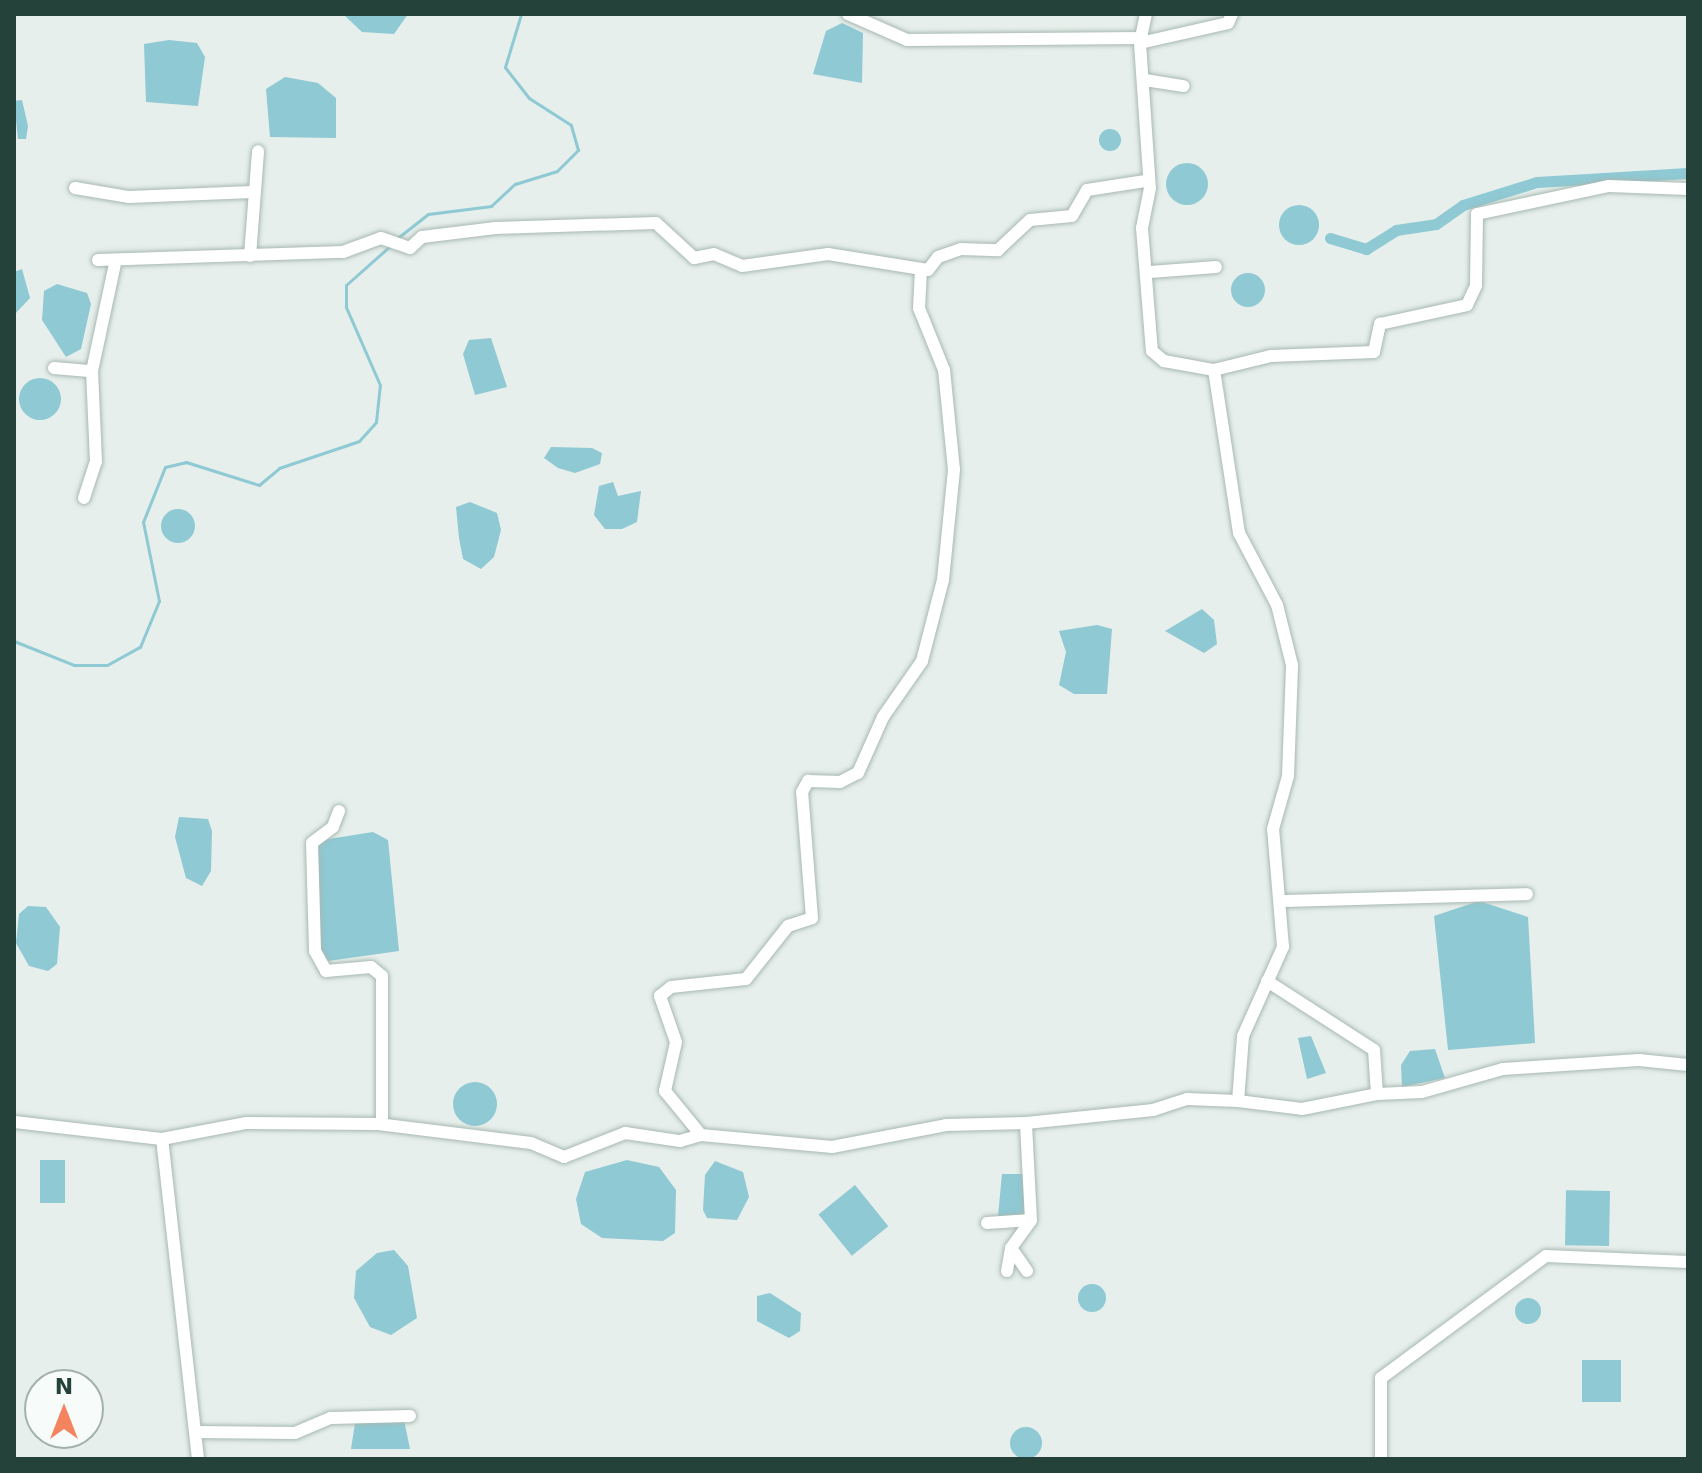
<!DOCTYPE html>
<html>
<head>
<meta charset="utf-8">
<style>
	body { margin:0 }
	#map { position:relative; width:1702px; height:1473px; overflow:hidden; background:#e6efeb; font-family:"DejaVu Sans",sans-serif }
	div>[style] { position:absolute }
	.water>* { inset:0; background:#8ec9d4; transform-origin:0 0 }
	.round { border-radius:50% }
	.stream>* { height:3px; margin:-1.5px; padding:0 1.5px; transform-origin:1.5px; border-radius:1.5px; background:#8ec9d4 }
	.canal>* { height:11px; margin:-5.5px; padding:0 5.5px; transform-origin:5.5px; border-radius:5.5px; background:#8ec9d4 }
	.roads { filter:drop-shadow(0 0 2px #a8b8b2) drop-shadow(0 0 2px #a8b8b2) }
	.minor>* { height:12px; margin:-6px; padding:0 6px; transform-origin:6px; border-radius:6px; background:#fff }
	span { translate:-50% -50%; white-space:nowrap; text-align:center; line-height:1.15; -webkit-text-stroke:6px #f7fbf9; paint-order:stroke }
	.frame { position:absolute; inset:0; border:16px solid #24423a; pointer-events:none }
	.north { position:absolute; left:24px; top:1369px; width:80px; height:80px; box-sizing:border-box; background:#f7fbf9; border:2px solid #a3b1ad; border-radius:50%; rotate:0deg; font-size:22px; font-weight:700; line-height:32px; text-align:center; color:#24423a }
	.north::after { content:''; display:block; margin:auto; width:28px; height:36px; background:#f4845f; clip-path:polygon(50% 0,100% 100%,50% 72%,0 100%) }
</style>
</head>
<body>
<div id="map">
	<div class="water">
		<div style="clip-path:polygon(343px 14px,408px 14px,394px 34px,362px 32px)"></div>
		<div style="clip-path:polygon(842px 23px,863px 33px,862px 83px,813px 74px,826px 31px)"></div>
		<div style="clip-path:polygon(169px 40px,197px 43px,205px 57px,198px 106px,146px 102px,144px 44px)"></div>
		<div style="clip-path:polygon(285px 77px,318px 83px,336px 98px,336px 138px,270px 137px,266px 89px)"></div>
		<div style="clip-path:polygon(22px 100px,28px 126px,26px 139px,18px 139px,14px 101px)"></div>
		<div class="round" style="left:1099px;top:129px;width:22px;height:22px"></div>
		<div class="round" style="left:1166px;top:163px;width:42px;height:42px"></div>
		<div class="round" style="left:1279px;top:205px;width:40px;height:40px"></div>
		<div style="clip-path:polygon(22px 269px,30px 298px,14px 315px,14px 272px)"></div>
		<div class="round" style="left:1231px;top:273px;width:34px;height:34px"></div>
		<div style="clip-path:polygon(57px 284px,87px 293px,91px 304px,81px 349px,66px 357px,42px 320px,44px 291px)"></div>
		<div style="clip-path:polygon(491px 338px,507px 387px,475px 395px,463px 354px,469px 340px)"></div>
		<div class="round" style="left:19px;top:378px;width:42px;height:42px"></div>
		<div style="clip-path:polygon(551px 447px,592px 448px,602px 453px,600px 464px,575px 473px,558px 468px,544px 458px)"></div>
		<div style="clip-path:polygon(613px 482px,618px 496px,641px 491px,637px 522px,622px 529px,605px 529px,594px 515px,599px 486px)"></div>
		<div style="clip-path:polygon(470px 502px,497px 513px,501px 530px,494px 557px,481px 569px,463px 559px,459px 538px,456px 507px)"></div>
		<div class="round" style="left:161px;top:509px;width:34px;height:34px"></div>
		<div style="clip-path:polygon(1202px 609px,1214px 620px,1217px 644px,1204px 653px,1165px 631px)"></div>
		<div style="clip-path:polygon(1097px 625px,1112px 629px,1107px 694px,1074px 694px,1059px 685px,1066px 652px,1059px 631px)"></div>
		<div style="clip-path:polygon(179px 817px,208px 819px,212px 831px,211px 871px,202px 886px,186px 878px,175px 837px)"></div>
		<div style="clip-path:polygon(373px 832px,388px 840px,399px 951px,321px 962px,316px 841px)"></div>
		<div style="clip-path:polygon(1479px 901px,1528px 917px,1535px 1043px,1448px 1050px,1434px 916px)"></div>
		<div style="clip-path:polygon(28px 906px,46px 907px,60px 927px,57px 964px,48px 971px,29px 966px,16px 943px,19px 914px)"></div>
		<div style="clip-path:polygon(1311px 1036px,1326px 1073px,1307px 1079px,1298px 1038px)"></div>
		<div style="clip-path:polygon(1435px 1049px,1445px 1078px,1402px 1087px,1401px 1065px,1410px 1051px)"></div>
		<div class="round" style="left:453px;top:1082px;width:44px;height:44px"></div>
		<div style="left:40px;top:1160px;width:25px;height:43px"></div>
		<div style="clip-path:polygon(627px 1160px,659px 1167px,676px 1190px,675px 1233px,663px 1241px,602px 1238px,581px 1224px,576px 1199px,585px 1172px)"></div>
		<div style="clip-path:polygon(715px 1161px,743px 1172px,749px 1197px,737px 1220px,707px 1218px,703px 1210px,705px 1175px)"></div>
		<div style="clip-path:polygon(1002px 1174px,1024px 1174px,1027px 1215px,998px 1216px)"></div>
		<div style="left:855px;top:1185px;width:53px;height:47px;rotate:51deg"></div>
		<div style="left:1610px;top:1191px;width:55px;height:44px;rotate:91deg"></div>
		<div style="clip-path:polygon(394px 1250px,408px 1266px,417px 1318px,391px 1335px,370px 1327px,354px 1298px,356px 1271px,377px 1253px)"></div>
		<div class="round" style="left:1078px;top:1284px;width:28px;height:28px"></div>
		<div style="clip-path:polygon(770px 1293px,801px 1313px,800px 1331px,789px 1338px,757px 1321px,757px 1296px)"></div>
		<div class="round" style="left:1515px;top:1298px;width:26px;height:26px"></div>
		<div style="left:1621px;top:1360px;width:42px;height:39px;rotate:90deg"></div>
		<div style="clip-path:polygon(404px 1420px,410px 1449px,351px 1449px,355px 1423px)"></div>
		<div class="round" style="left:1010px;top:1427px;width:32px;height:32px"></div>
	</div>
	<div class="stream">
		<div style="left:395px;top:240px;width:42px;rotate:-38.2deg"></div>
		<div style="left:428px;top:214px;width:64px;rotate:-7.2deg"></div>
		<div style="left:491px;top:206px;width:33px;rotate:-43deg"></div>
		<div style="left:515px;top:184px;width:44px;rotate:-17.2deg"></div>
		<div style="left:557px;top:171px;width:30px;rotate:-45deg"></div>
		<div style="left:578px;top:150px;width:26px;rotate:-106deg"></div>
		<div style="left:571px;top:125px;width:50px;rotate:-147.3deg"></div>
		<div style="left:529px;top:98px;width:39px;rotate:-128deg"></div>
		<div style="left:505px;top:67px;width:55px;rotate:-73.2deg"></div>
		<div style="left:14px;top:641px;width:65px;rotate:21.8deg"></div>
		<div style="left:74px;top:665px;width:33px"></div>
		<div style="left:107px;top:665px;width:38px;rotate:-29deg"></div>
		<div style="left:140px;top:647px;width:50px;rotate:-67.6deg"></div>
		<div style="left:159px;top:601px;width:81px;rotate:-101.4deg"></div>
		<div style="left:143px;top:522px;width:59px;rotate:-68.2deg"></div>
		<div style="left:165px;top:467px;width:22px;rotate:-13deg"></div>
		<div style="left:186px;top:462px;width:77px;rotate:17.5deg"></div>
		<div style="left:259px;top:485px;width:26px;rotate:-40deg"></div>
		<div style="left:279px;top:468px;width:84px;rotate:-18.6deg"></div>
		<div style="left:359px;top:441px;width:25px;rotate:-48deg"></div>
		<div style="left:376px;top:422px;width:37px;rotate:-84deg"></div>
		<div style="left:380px;top:385px;width:85px;rotate:-113.6deg"></div>
		<div style="left:346px;top:307px;width:22px;rotate:-90deg"></div>
		<div style="left:346px;top:285px;width:59px;rotate:-41.6deg"></div>
	</div>
	<div class="canal">
		<div style="left:1330px;top:238px;width:38px;rotate:17deg"></div>
		<div style="left:1366px;top:249px;width:36px;rotate:-32deg"></div>
		<div style="left:1396px;top:230px;width:40px;rotate:-8.5deg"></div>
		<div style="left:1436px;top:224px;width:33px;rotate:-35deg"></div>
		<div style="left:1463px;top:205px;width:77px;rotate:-17.3deg"></div>
		<div style="left:1537px;top:182px;width:151px;rotate:-3.4deg"></div>
	</div>
	<div class="roads">
		<div class="minor">
			<div style="left:848px;top:14px;width:64px;rotate:23.8deg"></div>
			<div style="left:907px;top:40px;width:236px;rotate:-0.5deg"></div>
			<div style="left:1146px;top:14px;width:30px;rotate:102deg"></div>
			<div style="left:1140px;top:43px;width:145px;rotate:86.1deg"></div>
			<div style="left:1150px;top:188px;width:41px;rotate:101.3deg"></div>
			<div style="left:1142px;top:228px;width:123px;rotate:85.4deg"></div>
			<div style="left:1152px;top:351px;width:16px;rotate:40deg"></div>
			<div style="left:1164px;top:361px;width:51px;rotate:10.2deg"></div>
			<div style="left:1214px;top:370px;width:59px;rotate:-13.8deg"></div>
			<div style="left:1271px;top:356px;width:103px;rotate:-2.2deg"></div>
			<div style="left:1374px;top:352px;width:29px;rotate:-78deg"></div>
			<div style="left:1380px;top:324px;width:89px;rotate:-12.3deg"></div>
			<div style="left:1467px;top:305px;width:21px;rotate:-65deg"></div>
			<div style="left:1476px;top:286px;width:72px;rotate:-89.2deg"></div>
			<div style="left:1477px;top:214px;width:135px;rotate:-12deg"></div>
			<div style="left:1609px;top:186px;width:79px;rotate:2.2deg"></div>
			<div style="left:1140px;top:43px;width:90px;rotate:-12.8deg"></div>
			<div style="left:1228px;top:23px;width:10px;rotate:-66deg"></div>
			<div style="left:1145px;top:80px;width:39px;rotate:9deg"></div>
			<div style="left:75px;top:188px;width:55px;rotate:9.5deg"></div>
			<div style="left:129px;top:197px;width:123px;rotate:-2.3deg"></div>
			<div style="left:250px;top:256px;width:105px;rotate:-85.6deg"></div>
			<div style="left:98px;top:260px;width:245px;rotate:-1.9deg"></div>
			<div style="left:343px;top:252px;width:40px;rotate:-20.2deg"></div>
			<div style="left:381px;top:238px;width:31px;rotate:19deg"></div>
			<div style="left:410px;top:248px;width:16px;rotate:-43deg"></div>
			<div style="left:422px;top:237px;width:74px;rotate:-7deg"></div>
			<div style="left:495px;top:228px;width:161px;rotate:-1.8deg"></div>
			<div style="left:656px;top:223px;width:52px;rotate:42.6deg"></div>
			<div style="left:694px;top:258px;width:20px;rotate:-11deg"></div>
			<div style="left:714px;top:254px;width:30px;rotate:23deg"></div>
			<div style="left:742px;top:266px;width:87px;rotate:-7.9deg"></div>
			<div style="left:828px;top:254px;width:101px;rotate:9.1deg"></div>
			<div style="left:928px;top:270px;width:16px;rotate:-52deg"></div>
			<div style="left:938px;top:257px;width:24px;rotate:-19deg"></div>
			<div style="left:961px;top:249px;width:37px;rotate:2deg"></div>
			<div style="left:998px;top:250px;width:44px;rotate:-43.2deg"></div>
			<div style="left:1030px;top:220px;width:42px;rotate:-5.4deg"></div>
			<div style="left:1072px;top:216px;width:30px;rotate:-60deg"></div>
			<div style="left:1087px;top:190px;width:59px;rotate:-8.8deg"></div>
			<div style="left:1150px;top:272px;width:66px;rotate:-4.3deg"></div>
			<div style="left:54px;top:368px;width:38px;rotate:5deg"></div>
			<div style="left:84px;top:498px;width:38px;rotate:-72deg"></div>
			<div style="left:96px;top:462px;width:91px;rotate:-92.5deg"></div>
			<div style="left:92px;top:371px;width:109px;rotate:-77.9deg"></div>
			<div style="left:339px;top:811px;width:17px;rotate:111deg"></div>
			<div style="left:333px;top:827px;width:26px;rotate:143deg"></div>
			<div style="left:312px;top:843px;width:108px;rotate:88.4deg"></div>
			<div style="left:315px;top:951px;width:23px;rotate:61deg"></div>
			<div style="left:326px;top:971px;width:45px;rotate:-5.1deg"></div>
			<div style="left:371px;top:967px;width:14px;rotate:39deg"></div>
			<div style="left:382px;top:976px;width:148px;rotate:90deg"></div>
			<div style="left:1282px;top:901px;width:245px;rotate:-1.6deg"></div>
			<div style="left:1267px;top:981px;width:127px;rotate:32.8deg"></div>
			<div style="left:1374px;top:1050px;width:44px;rotate:86.1deg"></div>
			<div style="left:1377px;top:1094px;width:45px;rotate:-2.5deg"></div>
			<div style="left:1422px;top:1092px;width:84px;rotate:-15.9deg"></div>
			<div style="left:1503px;top:1069px;width:136px;rotate:-3.8deg"></div>
			<div style="left:1639px;top:1060px;width:49px;rotate:5.8deg"></div>
			<div style="left:1238px;top:1101px;width:64px;rotate:7.1deg"></div>
			<div style="left:1302px;top:1109px;width:76px;rotate:-11.3deg"></div>
			<div style="left:14px;top:1122px;width:149px;rotate:6.6deg"></div>
			<div style="left:701px;top:1135px;width:132px;rotate:5.2deg"></div>
			<div style="left:832px;top:1147px;width:116px;rotate:-10.9deg"></div>
			<div style="left:946px;top:1125px;width:80px;rotate:-1.4deg"></div>
			<div style="left:987px;top:1223px;width:44px;rotate:-3.9deg"></div>
			<div style="left:1031px;top:1220px;width:97px;rotate:-93deg"></div>
			<div style="left:1026px;top:1123px;width:128px;rotate:-5.8deg"></div>
			<div style="left:1153px;top:1110px;width:36px;rotate:-18deg"></div>
			<div style="left:1187px;top:1099px;width:51px;rotate:2.2deg"></div>
			<div style="left:1238px;top:1101px;width:65px;rotate:-85.6deg"></div>
			<div style="left:1243px;top:1036px;width:98px;rotate:-65.8deg"></div>
			<div style="left:1283px;top:947px;width:118px;rotate:-94.8deg"></div>
			<div style="left:1273px;top:829px;width:55px;rotate:-74.2deg"></div>
			<div style="left:1288px;top:776px;width:111px;rotate:-87.9deg"></div>
			<div style="left:1292px;top:665px;width:62px;rotate:-104deg"></div>
			<div style="left:1277px;top:605px;width:81px;rotate:-117.8deg"></div>
			<div style="left:1239px;top:533px;width:165px;rotate:-98.7deg"></div>
			<div style="left:1011px;top:1248px;width:28px;rotate:55deg"></div>
			<div style="left:1007px;top:1271px;width:23px;rotate:-80deg"></div>
			<div style="left:1011px;top:1248px;width:34px;rotate:-54deg"></div>
			<div style="left:195px;top:1432px;width:100px;rotate:0.6deg"></div>
			<div style="left:295px;top:1433px;width:39px;rotate:-23deg"></div>
			<div style="left:331px;top:1418px;width:79px;rotate:-1.5deg"></div>
			<div style="left:198px;top:1459px;width:322px;rotate:-96.4deg"></div>
			<div style="left:162px;top:1139px;width:86px;rotate:-10.8deg"></div>
			<div style="left:246px;top:1123px;width:132px;rotate:0.4deg"></div>
			<div style="left:378px;top:1124px;width:154px;rotate:7.1deg"></div>
			<div style="left:531px;top:1143px;width:36px;rotate:23deg"></div>
			<div style="left:564px;top:1157px;width:66px;rotate:-21.5deg"></div>
			<div style="left:625px;top:1133px;width:56px;rotate:8.3deg"></div>
			<div style="left:680px;top:1141px;width:22px;rotate:-16deg"></div>
			<div style="left:701px;top:1135px;width:57px;rotate:-129.3deg"></div>
			<div style="left:665px;top:1091px;width:50px;rotate:-77.3deg"></div>
			<div style="left:676px;top:1042px;width:49px;rotate:-109.2deg"></div>
			<div style="left:660px;top:996px;width:14px;rotate:-39deg"></div>
			<div style="left:671px;top:987px;width:75px;rotate:-6.1deg"></div>
			<div style="left:746px;top:979px;width:68px;rotate:-51.6deg"></div>
			<div style="left:788px;top:926px;width:25px;rotate:-18deg"></div>
			<div style="left:812px;top:918px;width:126px;rotate:-94.5deg"></div>
			<div style="left:802px;top:792px;width:13px;rotate:-61deg"></div>
			<div style="left:808px;top:781px;width:32px;rotate:2deg"></div>
			<div style="left:840px;top:782px;width:20px;rotate:-27deg"></div>
			<div style="left:858px;top:773px;width:61px;rotate:-65.9deg"></div>
			<div style="left:883px;top:717px;width:68px;rotate:-55.1deg"></div>
			<div style="left:922px;top:661px;width:84px;rotate:-75.5deg"></div>
			<div style="left:943px;top:580px;width:111px;rotate:-84.3deg"></div>
			<div style="left:954px;top:470px;width:100px;rotate:-95.7deg"></div>
			<div style="left:944px;top:370px;width:67px;rotate:-112deg"></div>
			<div style="left:919px;top:308px;width:37px;rotate:-87deg"></div>
			<div style="left:1381px;top:1459px;width:81px;rotate:-90deg"></div>
			<div style="left:1381px;top:1378px;width:205px;rotate:-36.5deg"></div>
			<div style="left:1546px;top:1256px;width:142px;rotate:2.4deg"></div>
		</div>
	</div>
	<div class="frame"></div>
	<div class="north">N</div>
</div>
</body>
</html>
